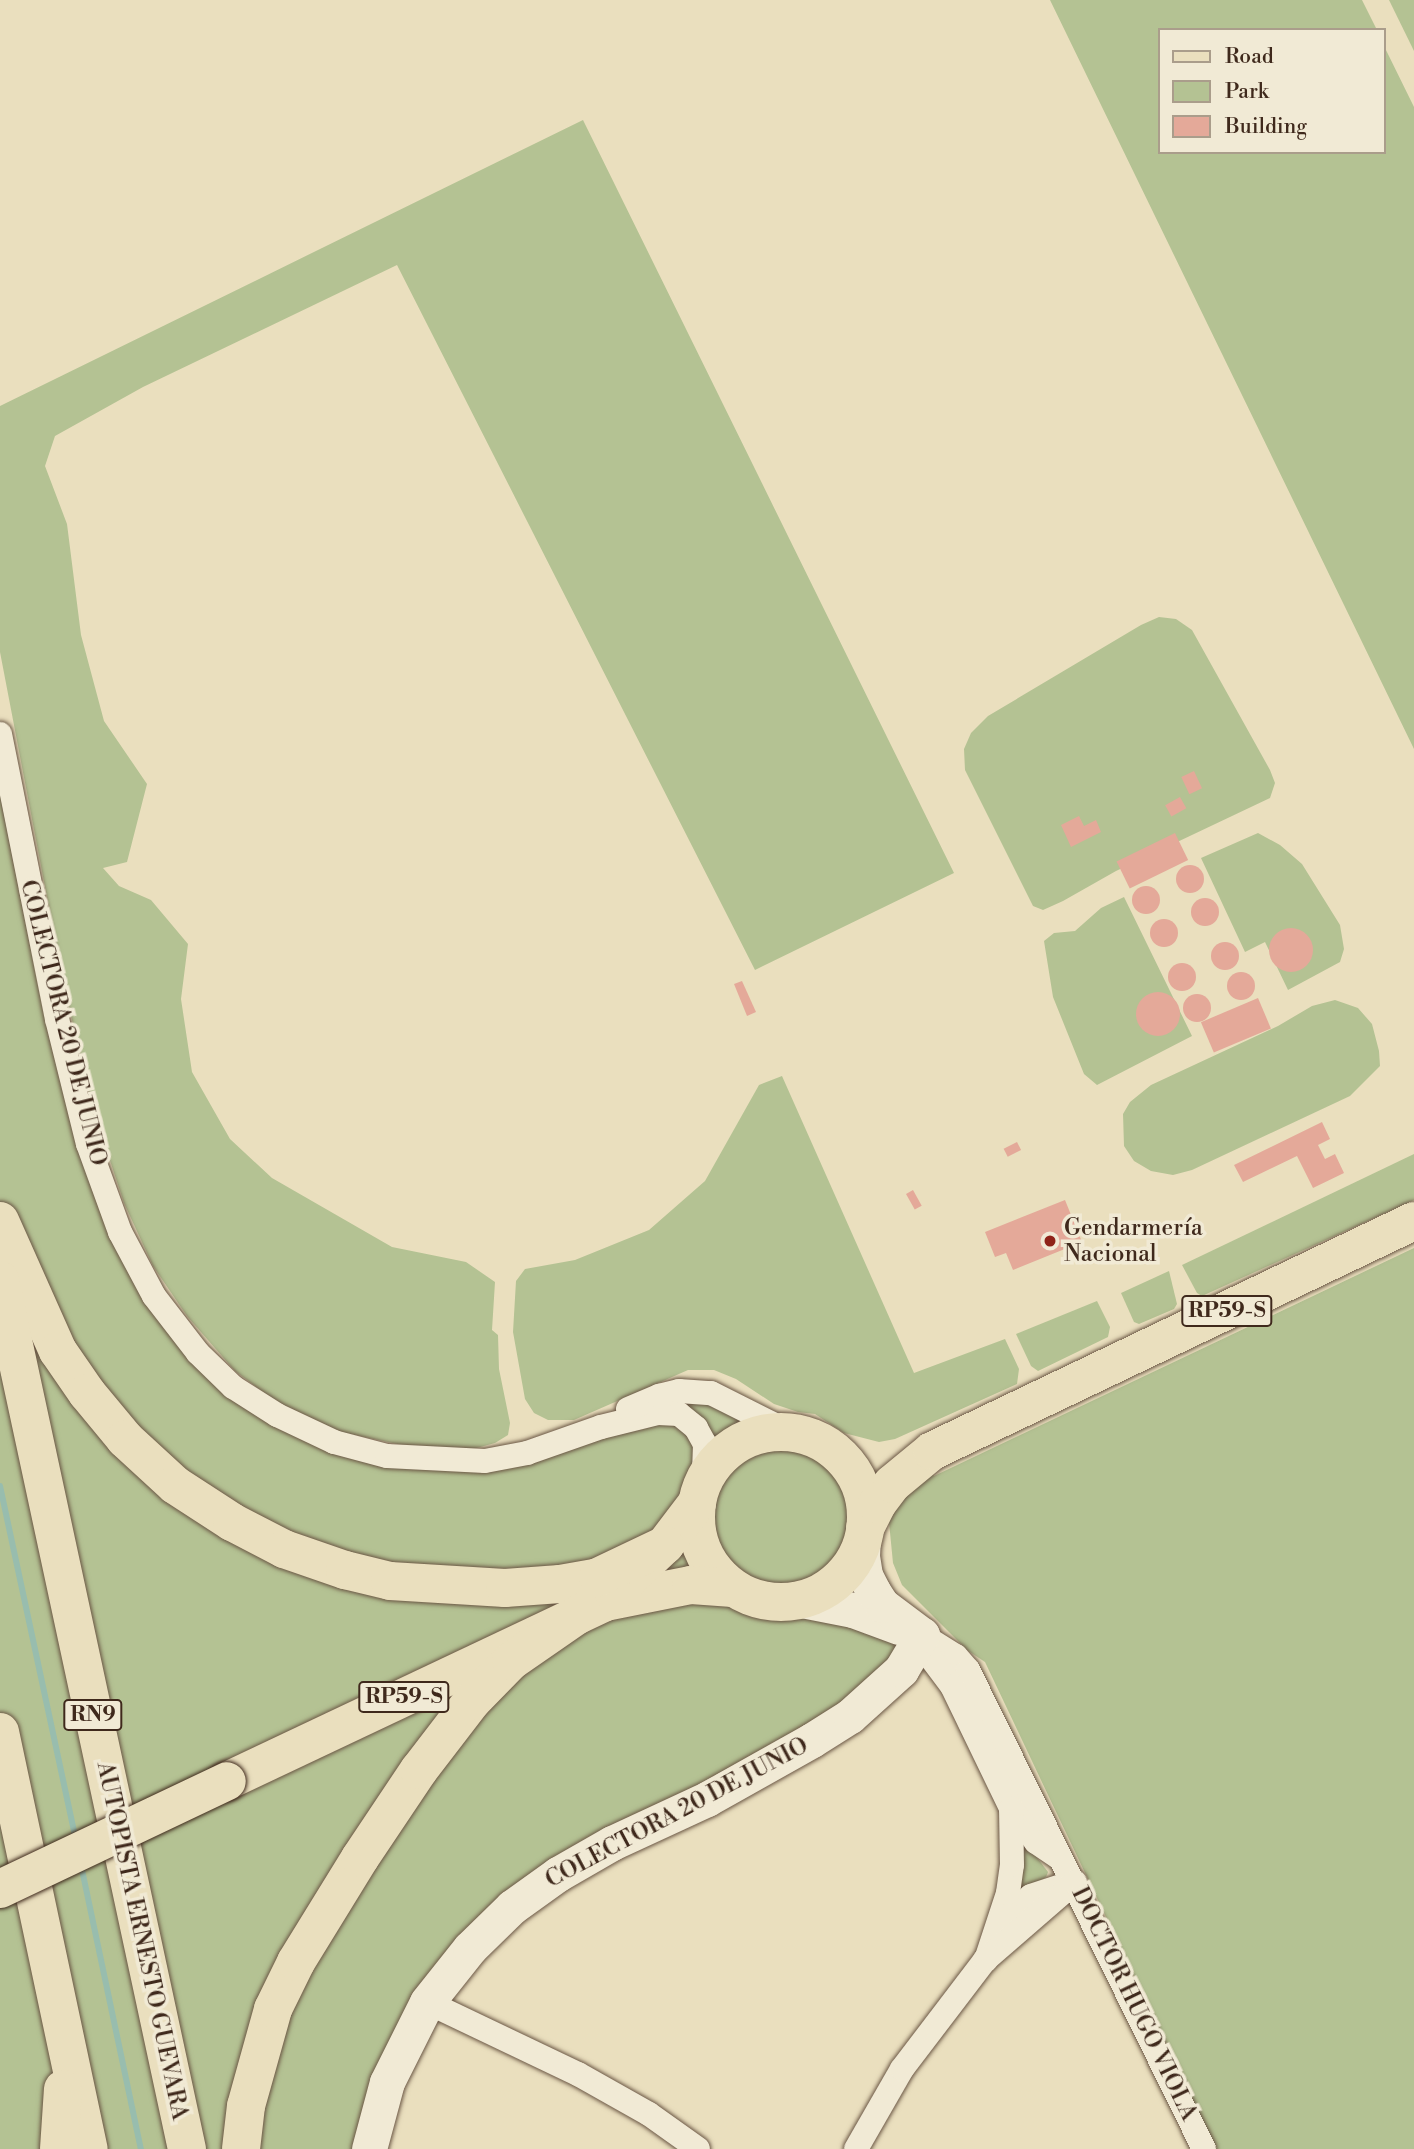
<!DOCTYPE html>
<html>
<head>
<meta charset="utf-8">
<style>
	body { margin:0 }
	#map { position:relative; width:1414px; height:2149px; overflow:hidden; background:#eadfbe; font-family:"Libre Bodoni",serif }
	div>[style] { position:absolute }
	.green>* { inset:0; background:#b4c293 }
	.round { border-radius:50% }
	.stream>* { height:6px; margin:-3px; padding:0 3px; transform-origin:3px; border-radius:3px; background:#98bdae }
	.building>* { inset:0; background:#e4a999; transform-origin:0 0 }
	.roads { filter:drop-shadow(0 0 2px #6a5644) drop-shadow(0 0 2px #6a5644) }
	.street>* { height:24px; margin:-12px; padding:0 12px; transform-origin:12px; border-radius:12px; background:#f1ead5 }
	.secondary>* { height:35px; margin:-17.5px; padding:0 17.5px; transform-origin:17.5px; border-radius:17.5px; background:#f1ead5 }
	.primary>* { height:38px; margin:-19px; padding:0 19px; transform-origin:19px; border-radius:19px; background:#eadfbe }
	.primary>.ring { margin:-19px; padding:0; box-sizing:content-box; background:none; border:38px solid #eadfbe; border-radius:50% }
	.highway>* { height:38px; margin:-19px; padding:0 19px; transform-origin:19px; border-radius:19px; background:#eadfbe }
	.bridges { filter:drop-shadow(0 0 2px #3f291c) drop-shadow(0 0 2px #3f291c) }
	.primary-bridge>* { height:38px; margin:-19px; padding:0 19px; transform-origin:19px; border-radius:19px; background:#eadfbe }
	.dots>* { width:19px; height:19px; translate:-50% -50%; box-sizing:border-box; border:4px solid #f1ead5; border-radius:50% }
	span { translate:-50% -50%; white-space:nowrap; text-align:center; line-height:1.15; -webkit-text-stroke:7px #f1ead5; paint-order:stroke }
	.shield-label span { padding:2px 5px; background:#f1ead5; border:2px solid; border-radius:5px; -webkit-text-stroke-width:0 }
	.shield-label { font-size:21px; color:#3f291c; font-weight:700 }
	.street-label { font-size:23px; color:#3f291c }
	.poi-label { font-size:23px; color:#3f291c }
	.left { translate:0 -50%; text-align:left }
	.legend { position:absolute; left:1158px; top:28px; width:228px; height:126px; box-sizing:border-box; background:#f1ead5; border:2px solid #aa9d8b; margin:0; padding:9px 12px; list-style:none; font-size:21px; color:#3f291c }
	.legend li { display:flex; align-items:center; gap:14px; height:35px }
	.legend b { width:35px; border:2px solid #aa9d8b }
</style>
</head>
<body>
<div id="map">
	<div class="green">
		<div style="clip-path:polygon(1050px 0,1362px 0,1377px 30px,1160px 30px,1160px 152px,1384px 152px,1384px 46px,1414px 107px,1414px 749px)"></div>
		<div style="clip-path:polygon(1389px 0,1414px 0,1414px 51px)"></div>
		<div style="clip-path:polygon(583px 120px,954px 873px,755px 970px,397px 265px,143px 387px,55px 436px,45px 466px,67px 524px,81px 635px,104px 721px,147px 784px,127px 862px,103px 868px,119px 886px,151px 900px,188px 944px,181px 999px,192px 1072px,230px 1139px,272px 1178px,392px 1247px,466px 1262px,495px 1282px,492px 1330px,498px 1335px,499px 1369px,510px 1423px,508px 1435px,495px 1443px,473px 1449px,407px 1446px,331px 1430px,280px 1405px,235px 1371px,187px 1316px,153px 1266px,124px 1203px,93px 1109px,64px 986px,0 652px,0 406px)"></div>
		<div style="clip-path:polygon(1159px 617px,1176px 619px,1192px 630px,1270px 770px,1275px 783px,1270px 798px,1116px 871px,1063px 901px,1043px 910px,1033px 906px,965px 770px,964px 749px,971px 733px,988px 716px,1141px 625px)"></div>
		<div style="clip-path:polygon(0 734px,57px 1019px,154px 1296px,277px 1415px,432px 1460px,633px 1422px,696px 1428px,696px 1527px,702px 1551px,715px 1571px,733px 1588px,755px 1598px,778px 1602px,802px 1600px,919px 1642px,757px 1771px,470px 1948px,369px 2149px,0 2149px)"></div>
		<div style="clip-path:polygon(1258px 833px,1280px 845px,1302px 864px,1340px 925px,1344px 949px,1340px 962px,1288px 990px,1265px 942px,1245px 952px,1201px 858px)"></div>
		<div style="clip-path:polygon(1124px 897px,1192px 1036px,1097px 1085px,1084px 1074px,1053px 997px,1044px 941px,1054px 933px,1075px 931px,1101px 908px)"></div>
		<div style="clip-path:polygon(1335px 1000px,1358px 1008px,1372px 1024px,1379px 1051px,1380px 1066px,1350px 1096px,1192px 1170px,1173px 1175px,1151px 1171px,1134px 1161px,1124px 1146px,1123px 1114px,1130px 1102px,1151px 1085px,1278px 1026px,1312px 1006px)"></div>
		<div style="clip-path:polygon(782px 1076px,914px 1373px,1005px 1339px,1019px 1369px,1017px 1384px,895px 1439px,879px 1442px,844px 1433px,815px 1414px,798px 1412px,774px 1404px,736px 1379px,714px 1370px,688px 1370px,574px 1420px,548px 1420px,534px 1413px,525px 1399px,513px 1332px,516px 1281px,525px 1269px,575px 1260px,649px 1230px,705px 1181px,759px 1085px)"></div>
		<div style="clip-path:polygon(1414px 1154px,1414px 1200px,1202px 1296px,1197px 1293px,1182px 1265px)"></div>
		<div style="clip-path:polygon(1414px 1248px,1414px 2149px,1216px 2149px,985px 1662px,967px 1650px,902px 1585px,893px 1563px,889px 1522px,904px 1490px,931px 1470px,934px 1476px)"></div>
		<div style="clip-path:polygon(1169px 1271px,1177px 1304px,1174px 1309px,1139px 1324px,1134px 1322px,1121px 1293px)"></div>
		<div style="clip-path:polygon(1097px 1301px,1110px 1327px,1108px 1337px,1038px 1371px,1031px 1366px,1016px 1334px)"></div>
		<div style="clip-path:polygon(692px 1398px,737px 1416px,745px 1426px,729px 1434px,717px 1448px,707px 1423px,676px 1399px)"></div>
		<div class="round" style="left:711px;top:1447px;width:138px;height:138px"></div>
		<div style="clip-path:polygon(1026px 1843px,1048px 1872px,1046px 1877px,1022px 1892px,1017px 1890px,1022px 1845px)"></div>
	</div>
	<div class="stream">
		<div style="left:0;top:1486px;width:362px;rotate:77.9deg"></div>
		<div style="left:81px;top:1865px;width:290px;rotate:78.1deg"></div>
	</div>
	<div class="building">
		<div style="left:1194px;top:771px;width:19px;height:14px;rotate:65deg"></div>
		<div style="left:1180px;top:797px;width:13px;height:17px;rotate:61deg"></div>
		<div style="clip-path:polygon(1079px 816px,1084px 826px,1096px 820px,1101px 832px,1071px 847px,1061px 825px)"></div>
		<div style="left:1175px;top:833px;width:30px;height:65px;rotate:64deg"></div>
		<div class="round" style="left:1176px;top:865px;width:28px;height:28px"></div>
		<div class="round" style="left:1132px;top:886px;width:28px;height:28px"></div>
		<div class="round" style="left:1191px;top:898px;width:28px;height:28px"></div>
		<div class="round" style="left:1150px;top:919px;width:28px;height:28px"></div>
		<div class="round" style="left:1269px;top:928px;width:44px;height:44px"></div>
		<div class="round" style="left:1211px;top:942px;width:28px;height:28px"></div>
		<div class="round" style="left:1168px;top:963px;width:28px;height:28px"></div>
		<div class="round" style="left:1227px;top:972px;width:28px;height:28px"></div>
		<div style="clip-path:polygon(742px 981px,756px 1012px,747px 1016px,734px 984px)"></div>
		<div class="round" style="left:1136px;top:992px;width:44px;height:44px"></div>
		<div class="round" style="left:1183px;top:994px;width:28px;height:28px"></div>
		<div style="left:1258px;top:998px;width:33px;height:62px;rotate:67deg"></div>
		<div style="clip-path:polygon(1322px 1122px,1330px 1139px,1318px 1145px,1325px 1159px,1335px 1154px,1344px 1173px,1313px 1188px,1297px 1156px,1243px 1182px,1234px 1165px)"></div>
		<div style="left:1017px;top:1142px;width:9px;height:15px;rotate:63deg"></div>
		<div style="left:913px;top:1190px;width:18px;height:8px;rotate:61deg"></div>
		<div style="clip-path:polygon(1065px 1200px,1082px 1242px,1013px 1270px,1006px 1253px,995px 1257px,985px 1232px)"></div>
	</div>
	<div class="roads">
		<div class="street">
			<div style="left:0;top:734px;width:291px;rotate:78.7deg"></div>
			<div style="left:57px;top:1019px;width:129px;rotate:76.1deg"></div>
			<div style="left:88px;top:1144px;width:94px;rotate:70deg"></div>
			<div style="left:120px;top:1232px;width:72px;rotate:62deg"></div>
			<div style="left:154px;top:1296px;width:72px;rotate:52.3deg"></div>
			<div style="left:198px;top:1353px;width:49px;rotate:44.2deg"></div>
			<div style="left:233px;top:1387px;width:52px;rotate:32.5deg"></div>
			<div style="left:277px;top:1415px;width:63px;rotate:25.3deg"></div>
			<div style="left:334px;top:1442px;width:55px;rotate:14.8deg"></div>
			<div style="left:387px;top:1456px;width:98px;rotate:2.9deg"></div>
			<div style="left:485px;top:1461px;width:43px;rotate:-10.8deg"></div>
			<div style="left:527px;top:1453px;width:78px;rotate:-19.4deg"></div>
			<div style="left:601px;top:1427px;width:59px;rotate:-13.8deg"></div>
			<div style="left:658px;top:1413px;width:21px;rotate:3deg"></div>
			<div style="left:679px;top:1414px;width:22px;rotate:39deg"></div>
			<div style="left:696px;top:1428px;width:18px;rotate:61deg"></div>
			<div style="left:705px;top:1444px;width:36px;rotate:92deg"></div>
			<div style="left:628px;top:1409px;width:34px;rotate:-23deg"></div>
			<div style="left:659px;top:1396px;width:21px;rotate:-14deg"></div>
			<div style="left:679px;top:1391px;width:32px;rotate:4deg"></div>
			<div style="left:711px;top:1393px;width:85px;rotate:26.6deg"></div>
			<div style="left:922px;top:1635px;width:40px;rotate:32deg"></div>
			<div style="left:956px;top:1656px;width:18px;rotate:49deg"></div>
			<div style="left:968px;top:1670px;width:534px;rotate:63.77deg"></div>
			<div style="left:919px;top:1642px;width:55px;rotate:53.1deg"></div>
			<div style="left:952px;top:1686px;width:136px;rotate:64.2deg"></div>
			<div style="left:1011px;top:1808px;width:42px;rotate:53.7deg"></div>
			<div style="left:1036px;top:1842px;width:29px;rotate:34deg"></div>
			<div style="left:1001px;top:1923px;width:40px;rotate:-42deg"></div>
			<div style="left:1031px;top:1896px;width:41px;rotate:-18.4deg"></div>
			<div style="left:986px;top:1960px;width:71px;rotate:-71.8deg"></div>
			<div style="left:1008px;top:1893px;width:28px;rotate:-82deg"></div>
			<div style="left:1012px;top:1865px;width:57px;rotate:-91deg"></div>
			<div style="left:427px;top:2002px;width:167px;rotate:25.5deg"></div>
			<div style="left:578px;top:2074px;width:81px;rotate:29.4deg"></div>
			<div style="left:649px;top:2114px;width:60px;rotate:35.5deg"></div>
			<div style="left:856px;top:2149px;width:92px;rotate:-60.1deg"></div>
			<div style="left:902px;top:2069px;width:137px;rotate:-52.7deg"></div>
			<div style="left:985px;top:1960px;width:119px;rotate:-40.9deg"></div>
		</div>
		<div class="secondary">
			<div style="left:802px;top:1600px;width:52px;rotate:11.1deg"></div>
			<div style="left:853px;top:1610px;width:49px;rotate:20.3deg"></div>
			<div style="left:369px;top:2149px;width:69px;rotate:-75deg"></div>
			<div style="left:387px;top:2082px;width:89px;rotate:-63.4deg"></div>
			<div style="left:427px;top:2002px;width:69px;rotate:-51.5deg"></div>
			<div style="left:470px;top:1948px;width:59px;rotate:-44.3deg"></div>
			<div style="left:512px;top:1907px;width:57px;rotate:-35.7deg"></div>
			<div style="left:558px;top:1874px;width:62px;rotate:-29.9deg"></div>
			<div style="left:612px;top:1843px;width:105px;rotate:-24.9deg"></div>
			<div style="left:707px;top:1799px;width:120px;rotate:-29.3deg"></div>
			<div style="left:812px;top:1740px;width:45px;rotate:-32.3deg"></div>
			<div style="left:850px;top:1716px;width:69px;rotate:-42deg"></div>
			<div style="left:901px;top:1670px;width:41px;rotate:-59deg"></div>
			<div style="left:922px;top:1635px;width:50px;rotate:-143.1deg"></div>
			<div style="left:882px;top:1605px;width:17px;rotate:-123deg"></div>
			<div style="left:873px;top:1591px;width:18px;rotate:-117deg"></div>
			<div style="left:865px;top:1575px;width:19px;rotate:-99deg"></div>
			<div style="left:862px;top:1556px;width:17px;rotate:-87deg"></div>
		</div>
		<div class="primary">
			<div class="ring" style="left:696px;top:1432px;width:132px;height:132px"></div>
			<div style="left:865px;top:1528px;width:27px;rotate:-63deg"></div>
			<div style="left:877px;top:1504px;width:25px;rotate:-53deg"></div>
			<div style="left:892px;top:1484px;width:52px;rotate:-39.5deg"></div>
			<div style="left:932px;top:1451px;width:534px;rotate:-25.51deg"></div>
			<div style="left:605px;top:1602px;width:88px;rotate:-11.2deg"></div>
			<div style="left:691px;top:1585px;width:42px;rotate:4.1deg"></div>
			<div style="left:227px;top:1781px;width:416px;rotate:-25.3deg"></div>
			<div style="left:603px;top:1603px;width:85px;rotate:-43.1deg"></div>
			<div style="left:665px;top:1545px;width:53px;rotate:-52.7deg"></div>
		</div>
		<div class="highway">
			<div style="left:0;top:1221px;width:142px;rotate:66deg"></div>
			<div style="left:58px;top:1351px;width:51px;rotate:55.4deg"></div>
			<div style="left:87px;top:1393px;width:60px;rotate:50.4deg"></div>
			<div style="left:125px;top:1439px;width:68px;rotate:42.6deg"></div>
			<div style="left:175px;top:1485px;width:68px;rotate:33deg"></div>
			<div style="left:232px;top:1522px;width:59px;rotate:27.4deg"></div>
			<div style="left:284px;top:1549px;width:65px;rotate:19deg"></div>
			<div style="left:345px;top:1570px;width:46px;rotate:13.7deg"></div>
			<div style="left:390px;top:1581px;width:115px;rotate:3.5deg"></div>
			<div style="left:505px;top:1588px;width:55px;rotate:-4.2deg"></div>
			<div style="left:560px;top:1584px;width:39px;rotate:-10deg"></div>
			<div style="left:598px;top:1577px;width:74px;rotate:-25.5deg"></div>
			<div style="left:0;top:1280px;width:889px;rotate:77.86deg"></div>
			<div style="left:0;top:1732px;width:426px;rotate:78deg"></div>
			<div style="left:59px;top:2149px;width:60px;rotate:-86.2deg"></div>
			<div style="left:241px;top:2149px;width:43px;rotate:-83.4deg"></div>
			<div style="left:246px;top:2106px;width:101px;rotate:-74.4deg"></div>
			<div style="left:273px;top:2009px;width:52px;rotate:-63.9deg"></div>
			<div style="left:296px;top:1962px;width:122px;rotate:-58.4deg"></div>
			<div style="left:360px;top:1858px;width:106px;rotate:-56.2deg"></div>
			<div style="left:419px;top:1770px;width:87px;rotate:-52.5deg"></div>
			<div style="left:472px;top:1701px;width:56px;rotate:-45.7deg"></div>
			<div style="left:511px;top:1661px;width:86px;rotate:-34.6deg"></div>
		</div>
	</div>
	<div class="bridges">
		<div class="primary-bridge">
			<div style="left:0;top:1889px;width:251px;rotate:-25.4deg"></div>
		</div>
	</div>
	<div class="dots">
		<div style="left:1050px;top:1241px;background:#8f2418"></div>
	</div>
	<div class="shield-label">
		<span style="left:1227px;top:1311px">RP59-S</span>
		<span style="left:404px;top:1697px">RP59-S</span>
		<span style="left:93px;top:1715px">RN9</span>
	</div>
	<div class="street-label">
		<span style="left:63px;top:1023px;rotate:76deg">COLECTORA 20 DE JUNIO</span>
		<span style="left:677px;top:1813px;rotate:-28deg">COLECTORA 20 DE JUNIO</span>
		<span style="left:142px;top:1941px;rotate:78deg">AUTOPISTA ERNESTO GUEVARA</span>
		<span style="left:1134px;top:2004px;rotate:64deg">DOCTOR HUGO VIOLA</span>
	</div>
	<div class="poi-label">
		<span class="left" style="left:1064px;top:1241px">Gendarmería<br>Nacional</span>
	</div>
	<ul class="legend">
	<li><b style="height:9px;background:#eadfbe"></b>Road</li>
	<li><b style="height:19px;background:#b4c293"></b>Park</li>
	<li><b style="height:19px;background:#e4a999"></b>Building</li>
	</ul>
</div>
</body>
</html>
